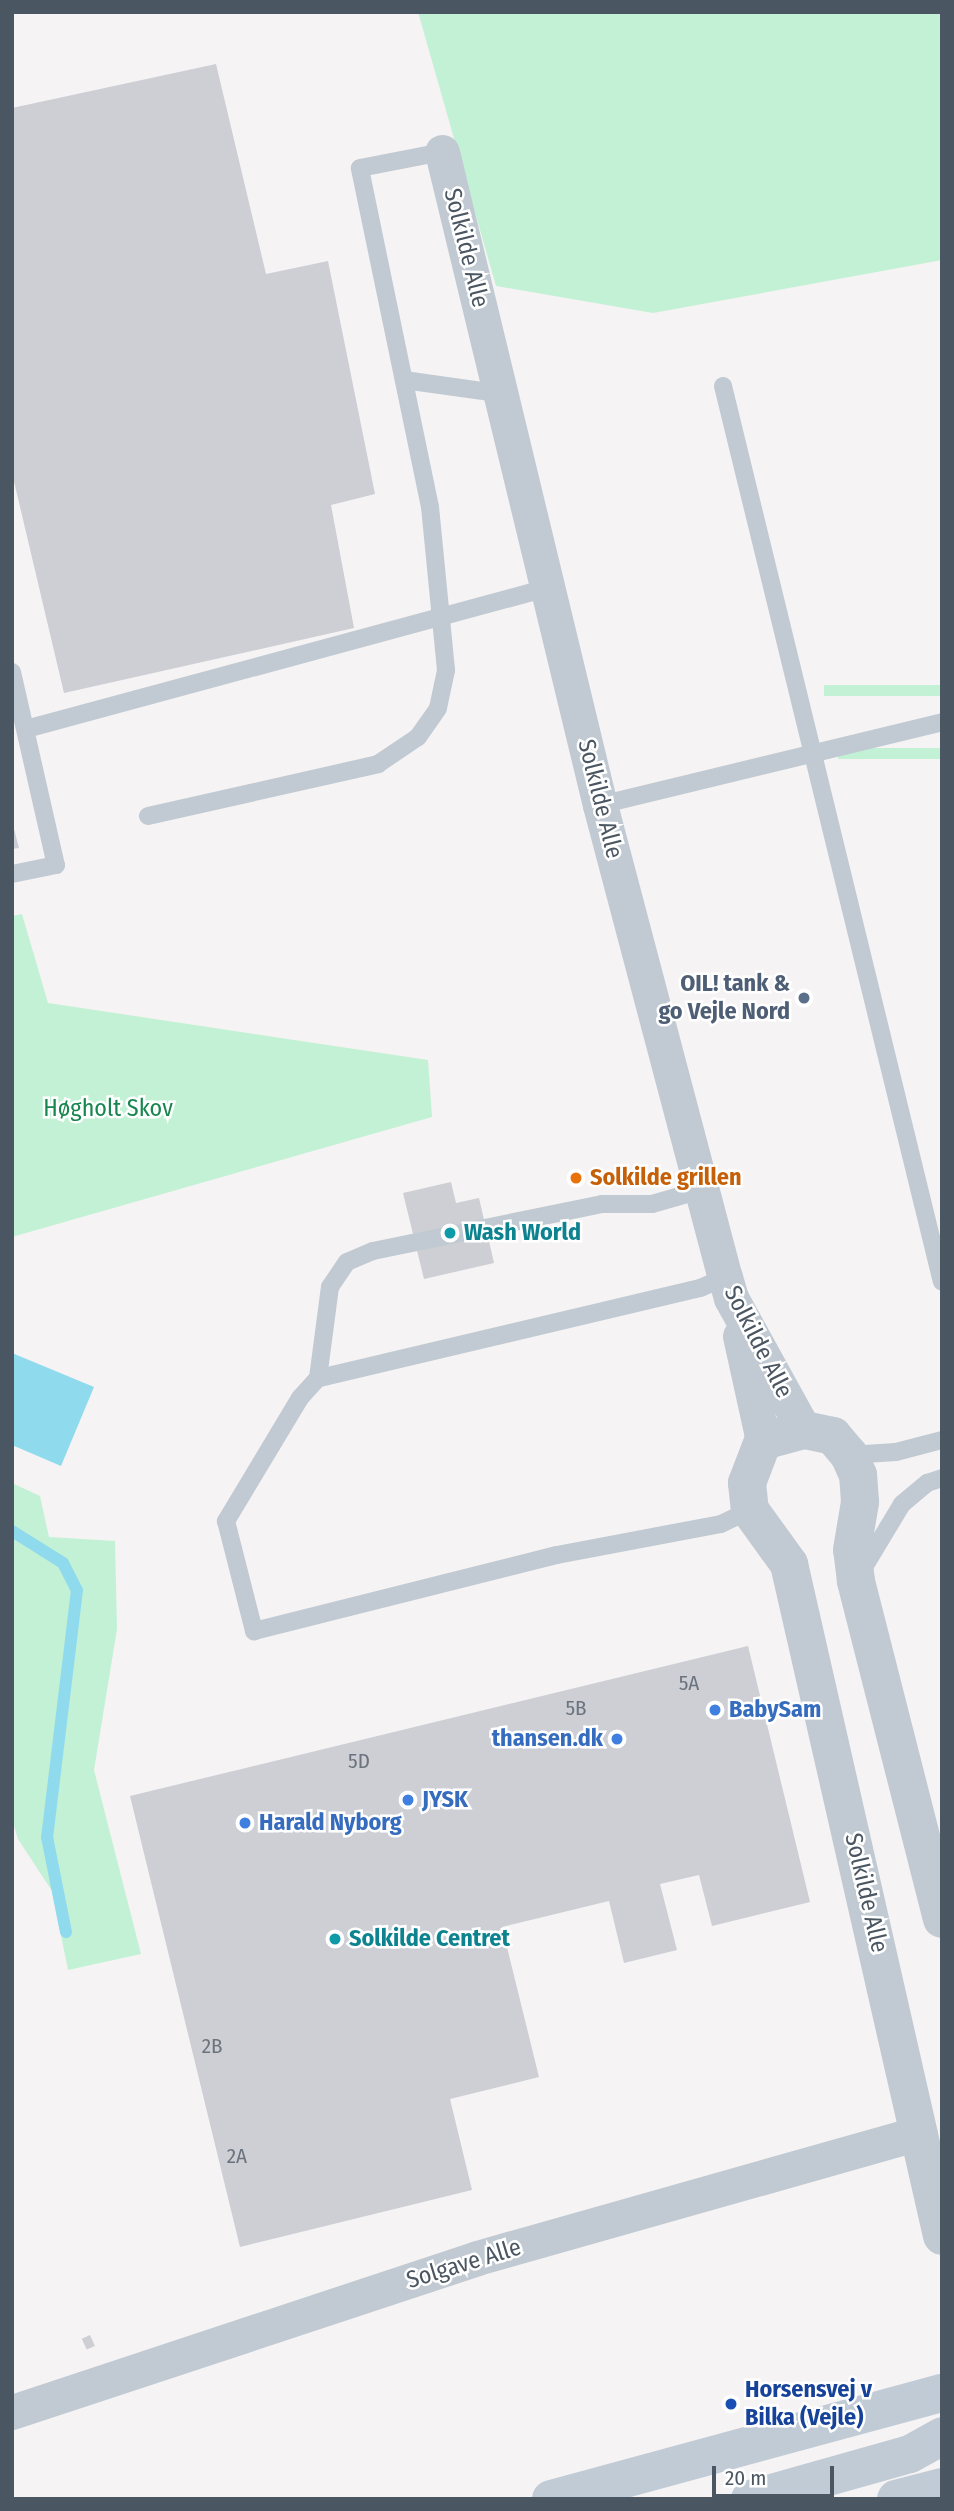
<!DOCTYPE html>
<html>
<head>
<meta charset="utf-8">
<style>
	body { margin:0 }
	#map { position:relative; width:954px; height:2511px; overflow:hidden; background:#f5f3f3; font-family:"Fira Sans Condensed",sans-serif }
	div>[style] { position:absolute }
	.green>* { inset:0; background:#c3f1d5; transform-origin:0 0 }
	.water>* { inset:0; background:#90daee }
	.stream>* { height:12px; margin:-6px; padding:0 6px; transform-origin:6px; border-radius:6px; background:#90daee }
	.building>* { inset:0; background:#cdcfd5; transform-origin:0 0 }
	.service>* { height:18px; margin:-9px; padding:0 9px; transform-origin:9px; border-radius:9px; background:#c1cad2 }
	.minor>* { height:35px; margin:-17.5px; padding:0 17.5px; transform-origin:17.5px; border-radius:17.5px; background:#c1cad2 }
	.tertiary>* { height:38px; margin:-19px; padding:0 19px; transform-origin:19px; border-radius:19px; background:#c1cad2 }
	.secondary>* { height:38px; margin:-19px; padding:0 19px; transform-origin:19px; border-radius:19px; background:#c1cbd6 }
	.dots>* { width:19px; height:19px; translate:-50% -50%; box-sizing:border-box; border:4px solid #fff; border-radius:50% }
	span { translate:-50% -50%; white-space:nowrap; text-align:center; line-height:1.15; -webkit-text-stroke:5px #fff; paint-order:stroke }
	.number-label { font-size:21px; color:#6b747e }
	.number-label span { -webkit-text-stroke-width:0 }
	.street-label { font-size:24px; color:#4a5661 }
	.service-label { font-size:24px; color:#4e5e75; font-weight:700 }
	.right { translate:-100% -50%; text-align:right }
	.park-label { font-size:24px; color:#17864f }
	.food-label { font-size:24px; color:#c56008; font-weight:700 }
	.left { translate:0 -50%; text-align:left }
	.culture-label { font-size:24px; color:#0d838f; font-weight:700 }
	.shop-label { font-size:24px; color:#366cbe; font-weight:700 }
	.transit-label { font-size:24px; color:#164399; font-weight:700 }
	.frame { position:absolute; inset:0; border:14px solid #4a5661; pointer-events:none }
	.scale { position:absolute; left:712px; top:2466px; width:122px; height:32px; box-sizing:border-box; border:4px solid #4a5661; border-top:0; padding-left:9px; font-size:21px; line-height:24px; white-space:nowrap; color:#4a5661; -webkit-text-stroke:5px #fff; paint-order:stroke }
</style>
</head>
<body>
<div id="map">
	<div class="green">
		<div style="clip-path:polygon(418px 12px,942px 12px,942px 260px,653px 313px,496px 286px)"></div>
		<div style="left:942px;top:685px;width:11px;height:118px;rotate:90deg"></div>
		<div style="left:942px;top:748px;width:11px;height:104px;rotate:90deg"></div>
		<div style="clip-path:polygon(22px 914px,48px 1003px,428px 1060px,432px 1117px,12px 1237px,12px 916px)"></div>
		<div style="clip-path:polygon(12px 1483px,40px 1496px,49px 1537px,115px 1541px,117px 1629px,94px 1770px,141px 1954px,68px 1970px,52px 1891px,18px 1839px,12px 1819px)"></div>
	</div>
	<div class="water">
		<div style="clip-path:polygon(12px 1353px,94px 1387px,61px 1466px,12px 1445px)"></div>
	</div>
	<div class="stream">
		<div style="left:12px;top:1531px;width:60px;rotate:32.1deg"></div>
		<div style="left:63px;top:1563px;width:30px;rotate:63deg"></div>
		<div style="left:77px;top:1590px;width:249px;rotate:96.9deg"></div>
		<div style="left:47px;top:1837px;width:97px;rotate:78.7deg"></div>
	</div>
	<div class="building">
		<div style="clip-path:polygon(216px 64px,266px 274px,328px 261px,375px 494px,331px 505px,354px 628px,64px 693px,12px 473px,12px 108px)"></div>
		<div style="clip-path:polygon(12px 821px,19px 848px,12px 849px)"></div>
		<div style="clip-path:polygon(451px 1182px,456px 1203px,479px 1198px,494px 1263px,424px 1279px,403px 1193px)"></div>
		<div style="clip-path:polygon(748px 1646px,810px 1902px,712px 1926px,699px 1875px,660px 1884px,677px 1950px,624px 1963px,609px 1901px,502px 1927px,539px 2077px,450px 2099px,472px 2190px,240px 2247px,130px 1796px)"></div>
		<div style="left:90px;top:2335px;width:12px;height:9px;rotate:66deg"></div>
	</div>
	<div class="service">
		<div style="left:404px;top:380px;width:100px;rotate:8deg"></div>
		<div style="left:723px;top:386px;width:922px;rotate:76.27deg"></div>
		<div style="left:12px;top:672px;width:198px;rotate:77.2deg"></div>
		<div style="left:56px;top:865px;width:45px;rotate:168.4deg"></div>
		<div style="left:26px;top:729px;width:544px;rotate:-15.14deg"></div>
		<div style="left:600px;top:805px;width:352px;rotate:-13.6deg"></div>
		<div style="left:148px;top:816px;width:236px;rotate:-12.7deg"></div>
		<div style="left:378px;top:764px;width:48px;rotate:-34deg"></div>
		<div style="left:418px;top:737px;width:35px;rotate:-55deg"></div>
		<div style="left:438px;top:708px;width:39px;rotate:-78deg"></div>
		<div style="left:446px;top:670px;width:164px;rotate:-95.6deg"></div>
		<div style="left:430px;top:507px;width:346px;rotate:-101.7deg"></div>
		<div style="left:360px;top:168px;width:84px;rotate:-11deg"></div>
		<div style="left:725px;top:1277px;width:27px;rotate:156deg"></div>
		<div style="left:700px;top:1288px;width:392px;rotate:166.7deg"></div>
		<div style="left:318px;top:1378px;width:27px;rotate:132deg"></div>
		<div style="left:300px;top:1398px;width:144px;rotate:121deg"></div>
		<div style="left:226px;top:1521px;width:114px;rotate:75.7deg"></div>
		<div style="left:254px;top:1631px;width:312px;rotate:-14.1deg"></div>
		<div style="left:557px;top:1555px;width:167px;rotate:-10.7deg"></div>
		<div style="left:721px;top:1524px;width:32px;rotate:-26deg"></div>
		<div style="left:318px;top:1378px;width:92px;rotate:-82.5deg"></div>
		<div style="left:330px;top:1287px;width:30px;rotate:-56deg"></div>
		<div style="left:347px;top:1262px;width:28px;rotate:-23deg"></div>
		<div style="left:373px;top:1251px;width:234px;rotate:-11.6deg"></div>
		<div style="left:602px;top:1204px;width:50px"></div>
		<div style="left:652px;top:1204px;width:51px;rotate:-15.9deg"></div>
		<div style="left:849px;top:1455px;width:47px;rotate:-3.7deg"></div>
		<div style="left:896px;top:1452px;width:48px;rotate:-14.6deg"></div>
		<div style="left:861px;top:1572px;width:79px;rotate:-58.9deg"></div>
		<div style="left:902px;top:1504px;width:33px;rotate:-40deg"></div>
		<div style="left:927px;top:1483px;width:16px;rotate:-18deg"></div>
	</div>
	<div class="minor">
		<div style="left:442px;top:152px;width:672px;rotate:76.4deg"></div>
		<div style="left:600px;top:805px;width:488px;rotate:75.2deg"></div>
		<div style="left:725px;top:1277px;width:22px;rotate:74deg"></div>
		<div style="left:731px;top:1298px;width:151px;rotate:61.1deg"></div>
		<div style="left:740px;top:1336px;width:107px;rotate:77.6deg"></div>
		<div style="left:12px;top:2412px;width:490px;rotate:-18.3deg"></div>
		<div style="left:477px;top:2258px;width:460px;rotate:-15.8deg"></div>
	</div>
	<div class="tertiary">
		<div style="left:942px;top:1919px;width:349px;rotate:-104.3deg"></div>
		<div style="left:856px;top:1581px;width:31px;rotate:-97deg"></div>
		<div style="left:852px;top:1550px;width:49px;rotate:-80.5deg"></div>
		<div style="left:860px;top:1502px;width:27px;rotate:-94deg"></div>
		<div style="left:858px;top:1475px;width:22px;rotate:-114deg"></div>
		<div style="left:849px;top:1455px;width:25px;rotate:-130deg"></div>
		<div style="left:833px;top:1436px;width:30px;rotate:-168deg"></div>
		<div style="left:804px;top:1430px;width:42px;rotate:165deg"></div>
		<div style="left:763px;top:1441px;width:45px;rotate:110.9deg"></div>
		<div style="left:747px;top:1483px;width:27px;rotate:84deg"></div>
		<div style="left:750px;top:1510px;width:67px;rotate:54.2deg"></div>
		<div style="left:789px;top:1564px;width:689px;rotate:77.17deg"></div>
	</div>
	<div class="secondary">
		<div style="left:551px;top:2499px;width:405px;rotate:-15.2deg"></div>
		<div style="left:750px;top:2499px;width:166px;rotate:-15.7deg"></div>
		<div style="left:910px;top:2454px;width:37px;rotate:-29deg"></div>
		<div style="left:896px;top:2499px;width:48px;rotate:-14.6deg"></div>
	</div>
	<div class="dots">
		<div style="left:804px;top:998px;background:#5c6f8a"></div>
		<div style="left:576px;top:1178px;background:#e8710a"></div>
		<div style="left:450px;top:1233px;background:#0f9aa8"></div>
		<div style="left:715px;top:1710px;background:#3f7fe0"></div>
		<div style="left:617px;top:1739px;background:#3f7fe0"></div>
		<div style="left:408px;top:1800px;background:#3f7fe0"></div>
		<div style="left:245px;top:1823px;background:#3f7fe0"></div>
		<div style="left:335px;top:1939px;background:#0f9aa8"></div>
		<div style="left:731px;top:2404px;background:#1a4fb4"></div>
	</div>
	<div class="number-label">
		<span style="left:689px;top:1683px">5A</span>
		<span style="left:576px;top:1708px">5B</span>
		<span style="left:359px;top:1761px">5D</span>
		<span style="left:212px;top:2046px">2B</span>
		<span style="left:237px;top:2156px">2A</span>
	</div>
	<div class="street-label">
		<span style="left:466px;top:248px;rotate:76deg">Solkilde Alle</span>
		<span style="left:600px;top:799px;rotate:76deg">Solkilde Alle</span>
		<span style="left:758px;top:1342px;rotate:63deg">Solkilde Alle</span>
		<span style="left:866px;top:1893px;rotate:77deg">Solkilde Alle</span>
		<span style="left:464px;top:2264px;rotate:-17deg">Solgave Alle</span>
	</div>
	<div class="service-label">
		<span class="right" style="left:790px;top:998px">OIL! tank &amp;<br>go Vejle Nord</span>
	</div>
	<div class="park-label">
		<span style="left:108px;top:1109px">Høgholt Skov</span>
	</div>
	<div class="food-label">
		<span class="left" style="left:590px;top:1178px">Solkilde grillen</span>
	</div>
	<div class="culture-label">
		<span class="left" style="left:464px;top:1233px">Wash World</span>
		<span class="left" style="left:349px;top:1939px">Solkilde Centret</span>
	</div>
	<div class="shop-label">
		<span class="left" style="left:729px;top:1710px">BabySam</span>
		<span class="right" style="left:603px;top:1739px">thansen.dk</span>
		<span class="left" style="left:422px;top:1800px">JYSK</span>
		<span class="left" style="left:259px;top:1823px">Harald Nyborg</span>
	</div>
	<div class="transit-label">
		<span class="left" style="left:745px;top:2404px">Horsensvej v<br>Bilka (Vejle)</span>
	</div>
	<div class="frame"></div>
	<div class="scale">20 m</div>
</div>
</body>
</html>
